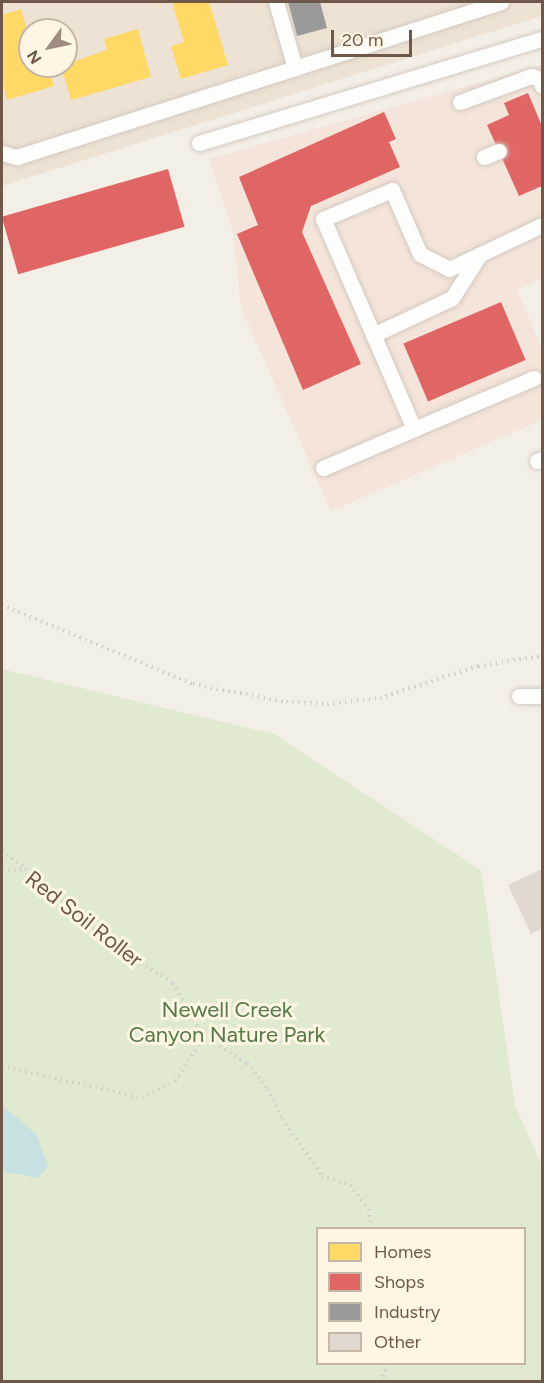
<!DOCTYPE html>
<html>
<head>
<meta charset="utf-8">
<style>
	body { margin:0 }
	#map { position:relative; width:544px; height:1383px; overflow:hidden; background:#f4efe6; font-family:Figtree,sans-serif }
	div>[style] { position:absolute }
	.residential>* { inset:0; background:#ede2d3 }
	.commercial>* { inset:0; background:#f4e4d9 }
	.green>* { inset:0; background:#e0ead1 }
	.water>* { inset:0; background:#c9e0e2 }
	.homes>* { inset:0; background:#ffd966 }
	.shops>* { inset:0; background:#e06666; transform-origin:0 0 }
	.industry>* { inset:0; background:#999 }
	.building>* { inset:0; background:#e0d7ce }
	.path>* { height:4px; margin-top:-2px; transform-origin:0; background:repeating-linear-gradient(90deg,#d5cfc9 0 1.5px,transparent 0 6px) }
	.roads { filter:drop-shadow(0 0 2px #d2cac2) drop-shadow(0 0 2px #d2cac2) }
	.lane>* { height:15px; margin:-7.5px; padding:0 7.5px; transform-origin:7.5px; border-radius:7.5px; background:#fdfdfb }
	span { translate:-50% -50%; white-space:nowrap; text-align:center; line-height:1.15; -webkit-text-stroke:6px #fef5e5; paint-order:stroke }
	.street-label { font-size:22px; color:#6f5749 }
	.park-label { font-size:22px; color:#547a45 }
	.frame { position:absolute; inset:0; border:3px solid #6f5749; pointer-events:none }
	.legend { position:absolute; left:316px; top:1227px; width:210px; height:138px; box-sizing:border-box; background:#fef5e5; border:2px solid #c5b6a7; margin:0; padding:8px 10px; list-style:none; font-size:18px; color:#6f5749 }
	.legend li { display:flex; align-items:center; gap:12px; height:30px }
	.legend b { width:30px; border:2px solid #c5b6a7 }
	.north { position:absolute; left:18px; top:18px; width:60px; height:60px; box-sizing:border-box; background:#fef5e5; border:2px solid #c5b6a7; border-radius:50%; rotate:237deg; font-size:16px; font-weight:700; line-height:24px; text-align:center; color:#6f5749 }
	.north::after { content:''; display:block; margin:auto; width:21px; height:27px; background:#9e8c80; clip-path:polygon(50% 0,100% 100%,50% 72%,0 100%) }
	.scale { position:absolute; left:331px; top:30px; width:81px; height:27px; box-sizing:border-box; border:3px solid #6f5749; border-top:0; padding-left:8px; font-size:18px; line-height:21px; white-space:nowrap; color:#6f5749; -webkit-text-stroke:4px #fef5e5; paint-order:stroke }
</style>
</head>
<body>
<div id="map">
	<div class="residential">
		<div style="clip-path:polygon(evenodd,2px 2px,542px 2px,542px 16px,2px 186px,2px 2px,30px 30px,66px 30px,66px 66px,30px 66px,30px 30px)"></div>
	</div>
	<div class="commercial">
		<div style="clip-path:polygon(542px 65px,542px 278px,517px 290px,542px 349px,542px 420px,331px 511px,241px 308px,233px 233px,209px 159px)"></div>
	</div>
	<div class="green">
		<div style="clip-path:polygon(evenodd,2px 669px,274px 734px,481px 870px,515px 1105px,542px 1166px,542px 1381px,2px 1382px,2px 669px,318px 1228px,524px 1228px,524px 1364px,318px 1364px,318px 1228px)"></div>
	</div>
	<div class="water">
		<div style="clip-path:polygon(2px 1105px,36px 1134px,48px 1166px,38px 1178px,5px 1172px,2px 1168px)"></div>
	</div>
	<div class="homes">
		<div style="clip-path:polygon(172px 2px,209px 2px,228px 65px,181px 79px,171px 46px,184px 42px)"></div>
		<div style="clip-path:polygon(21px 9px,30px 41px,30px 66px,48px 66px,54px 86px,7px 100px,2px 80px,2px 15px)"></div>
		<div style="clip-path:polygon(138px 29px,151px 77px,71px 100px,61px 66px,107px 50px,104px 39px)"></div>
	</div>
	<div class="shops">
		<div style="clip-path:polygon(528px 93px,542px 126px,542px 186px,519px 196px,487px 125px,509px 115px,504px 103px)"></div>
		<div style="clip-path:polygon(384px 112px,396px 139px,389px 142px,400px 167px,311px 206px,302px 232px,361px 364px,303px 390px,237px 234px,258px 225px,239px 177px)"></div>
		<div style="left:168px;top:169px;width:60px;height:173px;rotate:74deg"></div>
		<div style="left:501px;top:302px;width:63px;height:106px;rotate:67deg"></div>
	</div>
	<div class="industry">
		<div style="clip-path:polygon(288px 2px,320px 2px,327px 28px,297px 36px)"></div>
	</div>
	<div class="building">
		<div style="clip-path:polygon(542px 869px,542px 933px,541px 929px,531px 934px,508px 885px)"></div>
	</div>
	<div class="path">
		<div style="left:2px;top:605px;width:207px;rotate:22.5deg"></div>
		<div style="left:193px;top:684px;width:95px;rotate:11deg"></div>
		<div style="left:286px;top:702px;width:41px;rotate:2.8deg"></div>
		<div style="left:327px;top:704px;width:53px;rotate:-6.5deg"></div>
		<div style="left:380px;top:698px;width:103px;rotate:-18.1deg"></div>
		<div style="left:478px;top:666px;width:65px;rotate:-8.9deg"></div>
		<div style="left:2px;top:851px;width:29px;rotate:36deg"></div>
		<div style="left:2px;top:870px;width:23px;rotate:-2deg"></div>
		<div style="left:25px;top:869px;width:125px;rotate:40.8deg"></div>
		<div style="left:120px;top:951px;width:62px;rotate:31.1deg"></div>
		<div style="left:173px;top:983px;width:62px;rotate:60.1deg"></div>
		<div style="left:2px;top:1066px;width:144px;rotate:12.9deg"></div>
		<div style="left:142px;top:1098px;width:37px;rotate:-27deg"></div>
		<div style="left:175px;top:1081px;width:53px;rotate:-56.6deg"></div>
		<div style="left:204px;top:1037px;width:50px;rotate:31.2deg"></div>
		<div style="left:247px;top:1063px;width:33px;rotate:51deg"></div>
		<div style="left:268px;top:1089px;width:33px;rotate:65deg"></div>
		<div style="left:282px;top:1119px;width:69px;rotate:54.5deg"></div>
		<div style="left:322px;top:1175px;width:30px;rotate:20deg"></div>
		<div style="left:350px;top:1185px;width:31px;rotate:52deg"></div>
		<div style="left:369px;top:1209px;width:19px;rotate:81deg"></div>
		<div style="left:381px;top:1382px;width:19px;rotate:-72deg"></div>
	</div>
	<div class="roads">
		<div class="lane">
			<div style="left:276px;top:2px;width:69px;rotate:73.9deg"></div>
			<div style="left:460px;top:102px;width:76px;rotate:-20.1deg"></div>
			<div style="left:531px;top:76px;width:9px;rotate:18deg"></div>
			<div style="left:540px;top:79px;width:7px;rotate:74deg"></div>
			<div style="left:199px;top:143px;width:358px;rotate:-16.9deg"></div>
			<div style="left:2px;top:153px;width:16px;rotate:15deg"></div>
			<div style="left:17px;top:157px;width:508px;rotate:-17.76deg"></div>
			<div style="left:484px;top:157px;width:16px;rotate:-22deg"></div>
			<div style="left:373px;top:335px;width:87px;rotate:-25.1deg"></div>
			<div style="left:452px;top:298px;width:52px;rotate:-57.5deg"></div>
			<div style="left:534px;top:378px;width:130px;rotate:157deg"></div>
			<div style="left:414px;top:429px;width:229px;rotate:-113.4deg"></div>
			<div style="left:323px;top:219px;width:75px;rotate:-22.8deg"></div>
			<div style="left:392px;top:190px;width:70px;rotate:66.4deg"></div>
			<div style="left:420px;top:254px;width:33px;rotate:27deg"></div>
			<div style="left:449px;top:269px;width:103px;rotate:-25.3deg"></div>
			<div style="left:537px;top:461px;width:5px;rotate:-22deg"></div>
			<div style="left:323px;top:468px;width:99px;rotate:-23.2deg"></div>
			<div style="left:519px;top:696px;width:23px"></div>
		</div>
	</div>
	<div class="street-label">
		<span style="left:84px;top:919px;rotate:38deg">Red Soil Roller</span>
	</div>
	<div class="park-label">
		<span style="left:227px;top:1022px">Newell Creek<br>Canyon Nature Park</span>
	</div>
	<div class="frame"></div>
	<ul class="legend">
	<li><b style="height:16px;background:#ffd966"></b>Homes</li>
	<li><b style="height:16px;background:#e06666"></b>Shops</li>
	<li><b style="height:16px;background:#999"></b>Industry</li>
	<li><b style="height:16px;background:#e0d7ce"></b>Other</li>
	</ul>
	<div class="north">N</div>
	<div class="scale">20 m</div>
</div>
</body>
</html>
